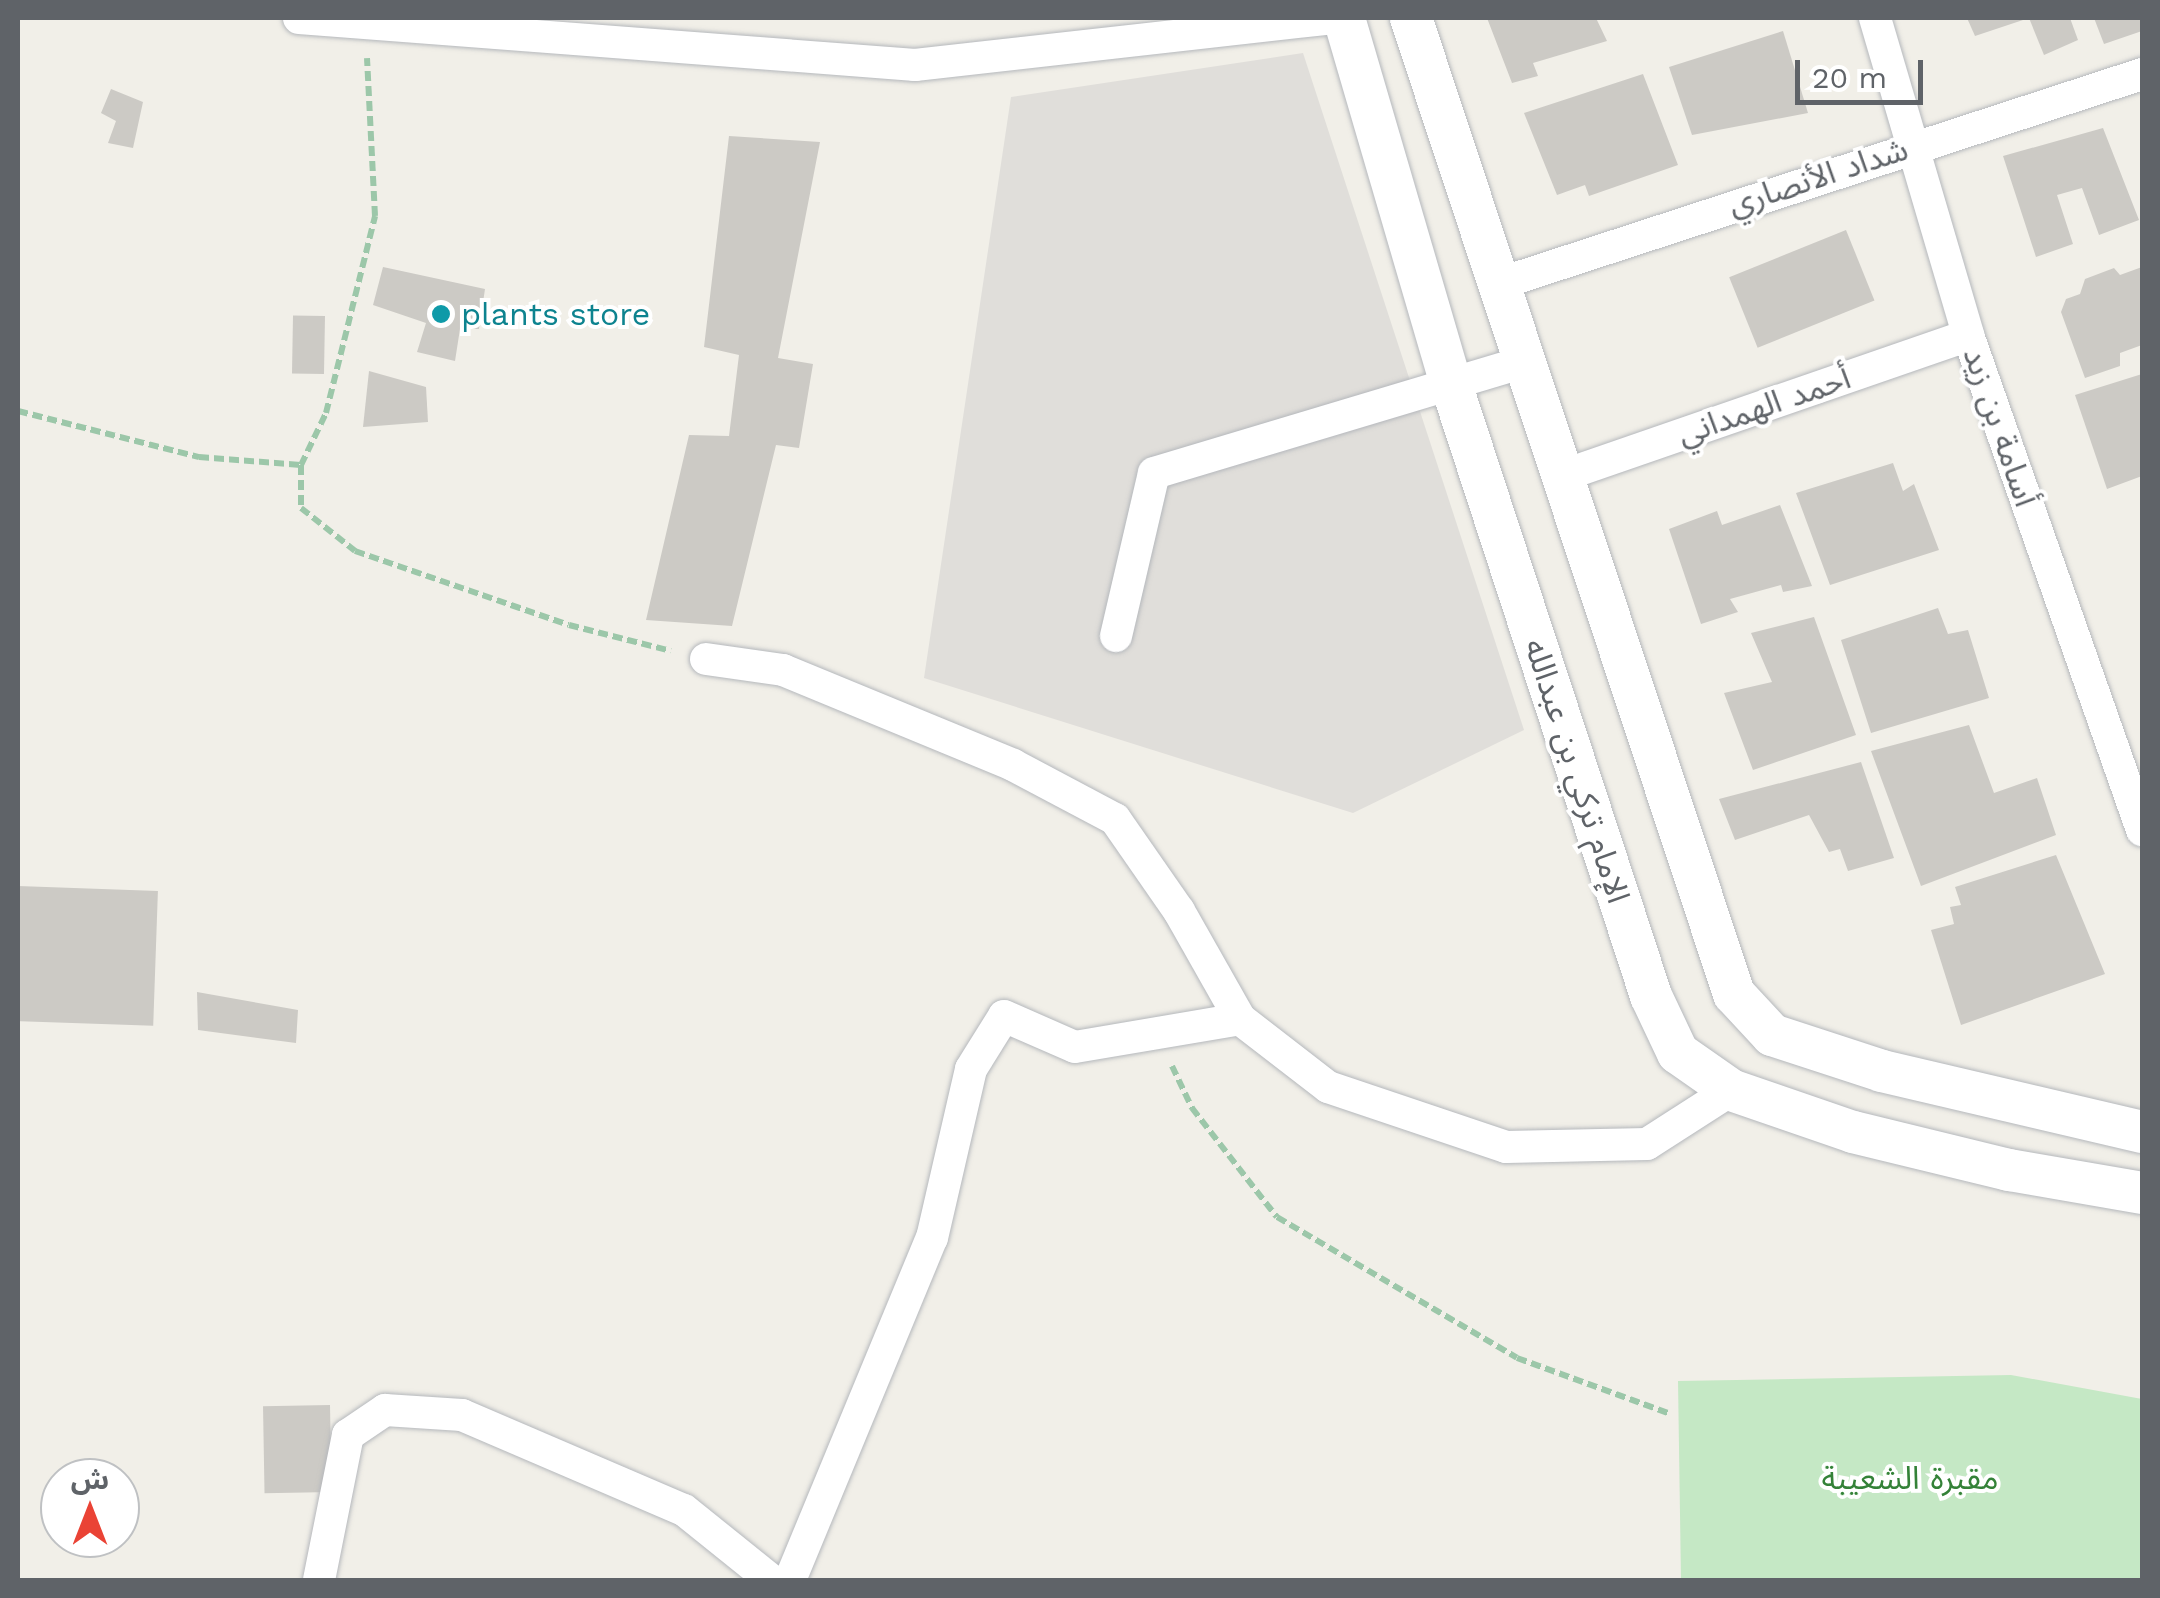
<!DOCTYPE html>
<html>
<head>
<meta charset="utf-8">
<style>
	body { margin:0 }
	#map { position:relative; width:2160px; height:1598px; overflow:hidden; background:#f1efe8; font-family:"Work Sans","Noto Sans Arabic",sans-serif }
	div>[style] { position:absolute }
	.industrial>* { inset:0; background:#e0deda }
	.green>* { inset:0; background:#c5e8c5 }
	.building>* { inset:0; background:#cccac5; transform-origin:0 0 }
	.path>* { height:6px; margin-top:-3px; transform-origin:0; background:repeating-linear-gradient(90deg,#9cc7a9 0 10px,transparent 0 15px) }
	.roads { filter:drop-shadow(0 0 2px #b5b8bc) drop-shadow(0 0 2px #b5b8bc) }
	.minor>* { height:32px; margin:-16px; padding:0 16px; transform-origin:16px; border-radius:16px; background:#fff }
	.tertiary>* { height:42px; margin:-21px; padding:0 21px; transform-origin:21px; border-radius:21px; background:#fff }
	.dots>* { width:28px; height:28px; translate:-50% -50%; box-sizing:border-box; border:5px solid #fff; border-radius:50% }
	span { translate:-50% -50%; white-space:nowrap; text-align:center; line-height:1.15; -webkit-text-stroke:8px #fff; paint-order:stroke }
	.street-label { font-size:32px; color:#5f6368 }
	.culture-label { font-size:32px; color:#0d838f }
	.left { translate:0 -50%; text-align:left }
	.park-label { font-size:32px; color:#348238 }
	.frame { position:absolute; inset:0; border:20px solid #5f6368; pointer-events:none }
	.north { position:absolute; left:40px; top:1458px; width:100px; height:100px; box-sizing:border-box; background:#fff; border:2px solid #bfc1c3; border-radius:50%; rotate:0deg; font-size:28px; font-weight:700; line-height:40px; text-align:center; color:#5f6368 }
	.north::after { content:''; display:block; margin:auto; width:35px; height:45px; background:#ea4335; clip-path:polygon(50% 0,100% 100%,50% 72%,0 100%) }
	.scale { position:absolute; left:1795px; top:60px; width:128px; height:45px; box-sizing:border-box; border:5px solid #5f6368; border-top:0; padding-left:12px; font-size:30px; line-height:35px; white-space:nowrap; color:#5f6368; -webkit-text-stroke:8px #fff; paint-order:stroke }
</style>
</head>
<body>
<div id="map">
	<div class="industrial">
		<div style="clip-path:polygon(1303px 53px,1524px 730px,1353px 813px,924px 678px,1011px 97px)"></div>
	</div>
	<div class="green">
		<div style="clip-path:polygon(2011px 1375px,2142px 1399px,2142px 1580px,1681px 1580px,1678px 1381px)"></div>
	</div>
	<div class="building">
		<div style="clip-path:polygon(1487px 18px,1596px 18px,1607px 41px,1533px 63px,1538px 76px,1512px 83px)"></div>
		<div style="clip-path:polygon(1967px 18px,2029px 18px,1975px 36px)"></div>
		<div style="clip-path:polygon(2029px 18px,2070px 18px,2078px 40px,2044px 55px)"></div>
		<div style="clip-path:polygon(2094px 18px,2142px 18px,2142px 31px,2104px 44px)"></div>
		<div style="clip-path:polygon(1783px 31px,1808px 113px,1692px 135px,1669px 67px)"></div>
		<div style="clip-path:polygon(1643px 74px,1678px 165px,1589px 196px,1585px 185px,1557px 195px,1524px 113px)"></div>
		<div style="clip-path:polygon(111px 89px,143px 102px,133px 148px,108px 143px,116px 121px,101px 113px)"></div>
		<div style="clip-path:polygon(2103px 128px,2139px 220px,2099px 235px,2082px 188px,2057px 195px,2073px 244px,2036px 257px,2003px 156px)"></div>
		<div style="clip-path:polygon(729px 136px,820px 142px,778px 358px,813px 364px,799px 448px,776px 445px,732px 626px,646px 620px,689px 435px,729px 436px,739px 355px,704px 347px)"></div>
		<div style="left:1846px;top:230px;width:76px;height:126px;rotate:68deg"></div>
		<div style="clip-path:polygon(383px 267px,485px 289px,479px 329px,460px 329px,455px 361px,417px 352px,426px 323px,373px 305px)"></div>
		<div style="clip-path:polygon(2142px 267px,2142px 345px,2120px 353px,2120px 366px,2085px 378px,2061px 312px,2066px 299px,2080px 294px,2085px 279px,2114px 268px,2120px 275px)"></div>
		<div style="left:325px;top:316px;width:58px;height:32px;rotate:91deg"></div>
		<div style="clip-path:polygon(369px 371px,426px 387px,428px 422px,363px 427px)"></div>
		<div style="clip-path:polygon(2142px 374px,2142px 476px,2107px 489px,2075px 395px)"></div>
		<div style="clip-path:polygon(1893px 463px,1903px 491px,1914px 484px,1939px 550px,1830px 585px,1796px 493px)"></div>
		<div style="clip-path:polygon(1780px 505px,1812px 586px,1783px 592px,1781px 585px,1730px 599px,1738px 612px,1701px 624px,1669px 529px,1717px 511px,1722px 525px)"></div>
		<div style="clip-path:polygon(1938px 608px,1948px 634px,1968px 630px,1989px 698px,1871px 733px,1841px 640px)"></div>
		<div style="clip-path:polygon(1814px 617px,1856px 735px,1753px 770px,1724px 693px,1772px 682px,1751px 633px)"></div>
		<div style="clip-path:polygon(1969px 725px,1994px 793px,2037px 778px,2056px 835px,1921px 886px,1871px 751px)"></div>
		<div style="clip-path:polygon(1861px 762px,1894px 858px,1848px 871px,1840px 849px,1829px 852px,1809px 815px,1735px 840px,1719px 799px)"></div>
		<div style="clip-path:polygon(2056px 855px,2105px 974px,1961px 1025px,1931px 930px,1954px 924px,1950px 907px,1961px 905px,1955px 887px)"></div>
		<div style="left:18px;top:886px;width:140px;height:135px;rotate:2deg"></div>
		<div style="clip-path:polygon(197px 992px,298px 1010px,296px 1043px,198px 1030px)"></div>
		<div style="left:330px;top:1405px;width:87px;height:67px;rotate:89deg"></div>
	</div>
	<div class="path">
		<div style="left:18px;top:411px;width:187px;rotate:14.3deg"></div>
		<div style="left:199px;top:457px;width:102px;rotate:4.5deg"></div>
		<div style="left:301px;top:465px;width:58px;rotate:-64.3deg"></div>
		<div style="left:326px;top:413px;width:203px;rotate:-76deg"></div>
		<div style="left:375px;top:216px;width:158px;rotate:-92.9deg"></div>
		<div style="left:301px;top:465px;width:43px;rotate:90deg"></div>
		<div style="left:301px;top:508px;width:69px;rotate:38.5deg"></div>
		<div style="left:355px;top:551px;width:226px;rotate:19.1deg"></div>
		<div style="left:569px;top:625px;width:105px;rotate:14.3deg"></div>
		<div style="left:1172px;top:1066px;width:47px;rotate:64.5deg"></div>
		<div style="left:1192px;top:1108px;width:138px;rotate:52.1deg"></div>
		<div style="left:1277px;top:1217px;width:278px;rotate:30.4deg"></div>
		<div style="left:1517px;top:1358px;width:161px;rotate:20deg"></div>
	</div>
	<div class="roads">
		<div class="minor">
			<div style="left:299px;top:18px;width:618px;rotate:4.36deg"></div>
			<div style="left:915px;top:65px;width:424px;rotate:-6.4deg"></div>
			<div style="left:1875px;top:18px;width:330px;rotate:73.6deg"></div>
			<div style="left:1968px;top:335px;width:525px;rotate:70.63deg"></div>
			<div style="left:1495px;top:285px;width:681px;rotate:-18.06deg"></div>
			<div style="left:1559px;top:477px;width:433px;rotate:-19.1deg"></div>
			<div style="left:1116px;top:636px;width:167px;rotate:-76.9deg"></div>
			<div style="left:1154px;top:473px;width:382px;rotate:-16.7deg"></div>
			<div style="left:706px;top:659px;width:78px;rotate:8.1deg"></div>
			<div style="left:783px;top:670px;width:249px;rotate:22.4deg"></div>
			<div style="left:1013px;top:765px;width:115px;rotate:27.9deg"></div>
			<div style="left:1115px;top:819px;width:112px;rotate:55.2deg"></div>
			<div style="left:1179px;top:911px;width:124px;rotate:60.5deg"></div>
			<div style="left:319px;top:1580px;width:148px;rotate:-78.7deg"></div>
			<div style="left:348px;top:1435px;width:45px;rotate:-34deg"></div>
			<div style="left:385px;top:1410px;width:77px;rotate:3.7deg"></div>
			<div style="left:462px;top:1415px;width:241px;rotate:23.2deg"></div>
			<div style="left:684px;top:1510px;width:112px;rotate:38.8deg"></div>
			<div style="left:790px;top:1580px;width:370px;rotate:-67.5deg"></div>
			<div style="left:932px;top:1238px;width:173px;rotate:-77deg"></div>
			<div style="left:971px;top:1069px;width:62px;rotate:-58.1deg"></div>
			<div style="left:1004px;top:1016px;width:77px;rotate:23.6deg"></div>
			<div style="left:1075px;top:1047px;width:167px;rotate:-9.6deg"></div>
			<div style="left:1240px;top:1019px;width:111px;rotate:37.7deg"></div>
			<div style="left:1328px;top:1087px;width:188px;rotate:18.6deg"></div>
			<div style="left:1506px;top:1147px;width:141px;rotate:-1.2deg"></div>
			<div style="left:1647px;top:1144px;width:100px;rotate:-32.7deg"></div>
		</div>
		<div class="tertiary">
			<div style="left:1344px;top:18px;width:381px;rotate:73.7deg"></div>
			<div style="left:1451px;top:384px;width:644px;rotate:71.9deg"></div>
			<div style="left:1651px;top:996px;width:63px;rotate:64.7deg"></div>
			<div style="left:1678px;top:1053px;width:65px;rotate:34.9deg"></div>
			<div style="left:1731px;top:1090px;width:129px;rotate:19deg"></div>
			<div style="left:1853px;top:1132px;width:161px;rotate:13.7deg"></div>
			<div style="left:2009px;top:1170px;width:135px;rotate:9.8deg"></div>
			<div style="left:1411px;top:18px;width:1028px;rotate:71.69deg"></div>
			<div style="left:1734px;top:994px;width:56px;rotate:47.2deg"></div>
			<div style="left:1772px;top:1035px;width:116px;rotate:18.1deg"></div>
			<div style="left:1882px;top:1071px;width:267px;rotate:13.2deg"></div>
		</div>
	</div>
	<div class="dots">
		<div style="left:441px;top:314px;background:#0f9aa8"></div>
	</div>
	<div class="street-label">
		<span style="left:1818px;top:177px;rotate:-18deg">شداد الأنصاري</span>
		<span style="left:1764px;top:406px;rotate:-19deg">أحمد الهمداني</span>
		<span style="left:2000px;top:427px;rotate:71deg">أسامة بن زيد</span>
		<span style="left:1577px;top:771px;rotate:72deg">الإمام تركي بن عبدالله</span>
	</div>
	<div class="culture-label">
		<span class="left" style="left:461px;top:314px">plants store</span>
	</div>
	<div class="park-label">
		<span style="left:1910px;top:1478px">مقبرة الشعيبة</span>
	</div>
	<div class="frame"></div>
	<div class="north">ش</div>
	<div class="scale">20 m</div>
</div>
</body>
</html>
